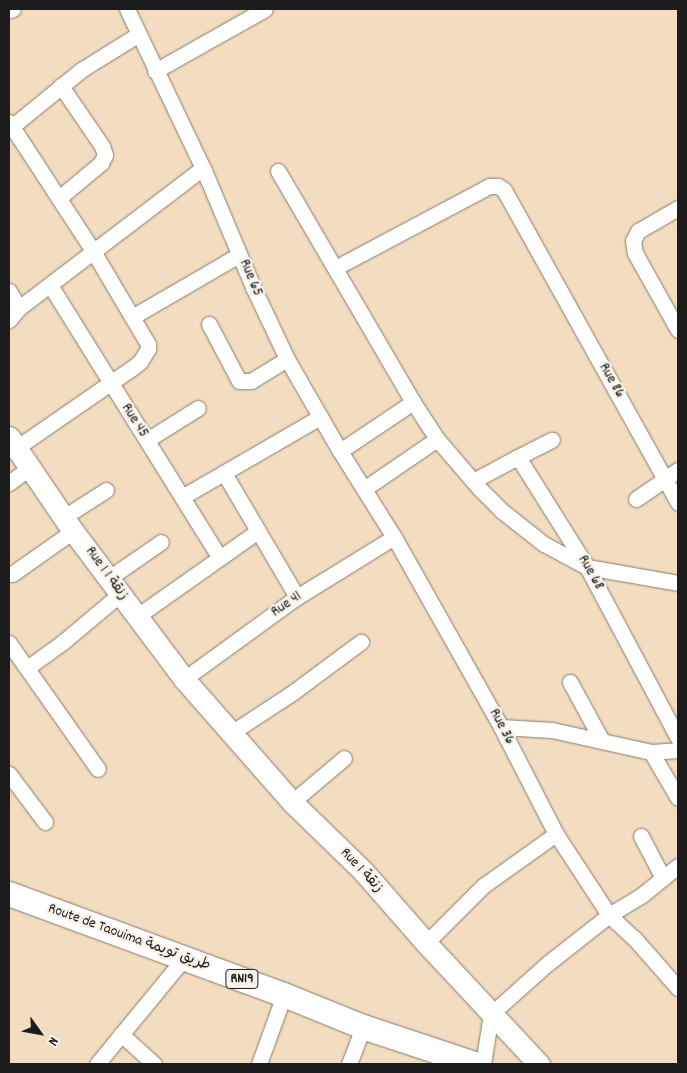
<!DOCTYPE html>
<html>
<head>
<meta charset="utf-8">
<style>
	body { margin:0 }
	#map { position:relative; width:687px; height:1073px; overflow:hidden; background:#f3ddc0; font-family:Dekko,"Playpen Sans Arabic",sans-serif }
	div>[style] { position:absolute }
	.roads { filter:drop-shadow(0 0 1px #887c6e) drop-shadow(0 0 1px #887c6e) }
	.street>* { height:15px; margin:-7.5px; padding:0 7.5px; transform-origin:7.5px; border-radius:7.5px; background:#fff }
	.secondary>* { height:21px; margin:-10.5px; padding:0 10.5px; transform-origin:10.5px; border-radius:10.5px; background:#fff }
	.primary>* { height:24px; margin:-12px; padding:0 12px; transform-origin:12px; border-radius:12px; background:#fff }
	span { translate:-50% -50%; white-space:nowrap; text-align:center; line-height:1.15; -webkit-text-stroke:5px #f7f3e8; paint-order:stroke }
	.shield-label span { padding:1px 4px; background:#f7f3e8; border:1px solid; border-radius:4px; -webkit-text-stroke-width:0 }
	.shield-label { font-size:14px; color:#1c1c1c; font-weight:700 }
	.street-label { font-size:15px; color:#1c1c1c }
	.frame { position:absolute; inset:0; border:10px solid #1c1c1c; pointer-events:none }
	.north { position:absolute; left:15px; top:1008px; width:50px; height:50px; -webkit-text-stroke:4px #f7f3e8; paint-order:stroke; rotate:122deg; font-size:14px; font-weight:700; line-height:20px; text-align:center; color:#1c1c1c }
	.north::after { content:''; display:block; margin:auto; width:18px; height:22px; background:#1c1c1c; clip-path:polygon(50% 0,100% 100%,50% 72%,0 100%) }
</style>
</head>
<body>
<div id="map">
	<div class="roads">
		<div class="street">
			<div style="left:127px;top:9px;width:176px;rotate:64.5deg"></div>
			<div style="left:203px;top:168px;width:129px;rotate:67.2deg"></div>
			<div style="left:253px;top:287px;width:80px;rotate:64.7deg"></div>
			<div style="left:287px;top:359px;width:106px;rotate:60.1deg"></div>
			<div style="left:340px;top:451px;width:102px;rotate:57.9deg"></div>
			<div style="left:394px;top:537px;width:218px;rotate:60.6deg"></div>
			<div style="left:501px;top:727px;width:120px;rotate:62.8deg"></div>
			<div style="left:556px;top:834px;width:97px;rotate:56.8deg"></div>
			<div style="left:609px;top:915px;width:34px;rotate:43deg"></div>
			<div style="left:634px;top:938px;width:67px;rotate:48.7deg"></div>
			<div style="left:11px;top:10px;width:2px;rotate:-27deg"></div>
			<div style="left:155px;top:71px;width:126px;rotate:-29.4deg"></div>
			<div style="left:9px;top:122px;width:154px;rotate:56.9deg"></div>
			<div style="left:93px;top:251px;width:108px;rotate:59.4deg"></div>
			<div style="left:148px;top:344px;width:5px;rotate:90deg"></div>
			<div style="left:148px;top:349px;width:15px;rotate:122deg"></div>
			<div style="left:140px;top:362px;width:10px;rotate:143deg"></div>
			<div style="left:132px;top:368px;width:141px;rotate:145.4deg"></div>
			<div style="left:9px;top:129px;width:93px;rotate:-39.3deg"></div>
			<div style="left:81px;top:70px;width:68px;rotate:-31.8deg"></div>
			<div style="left:278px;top:171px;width:268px;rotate:59.7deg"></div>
			<div style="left:413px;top:402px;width:44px;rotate:57deg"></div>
			<div style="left:437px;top:439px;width:66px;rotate:49.3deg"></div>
			<div style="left:480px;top:489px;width:31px;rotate:45deg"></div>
			<div style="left:502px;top:511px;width:53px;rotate:38.2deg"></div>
			<div style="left:544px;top:544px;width:49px;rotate:28.1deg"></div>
			<div style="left:587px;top:567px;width:92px;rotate:10deg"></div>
			<div style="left:59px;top:198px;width:55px;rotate:-39.8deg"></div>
			<div style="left:101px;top:163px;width:9px;rotate:-63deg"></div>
			<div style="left:105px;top:155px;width:9px;rotate:-108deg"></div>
			<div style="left:102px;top:146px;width:73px;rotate:-124.3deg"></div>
			<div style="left:678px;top:208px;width:46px;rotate:150.1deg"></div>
			<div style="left:638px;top:231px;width:11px;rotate:117deg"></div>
			<div style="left:633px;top:241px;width:12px;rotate:81deg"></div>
			<div style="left:635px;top:253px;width:88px;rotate:60.8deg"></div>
			<div style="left:335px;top:268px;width:174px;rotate:-28deg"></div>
			<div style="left:489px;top:186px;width:9px"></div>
			<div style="left:498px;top:186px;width:7px;rotate:34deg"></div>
			<div style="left:504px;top:190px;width:358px;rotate:60.9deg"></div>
			<div style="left:50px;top:285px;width:320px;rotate:58.1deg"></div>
			<div style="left:9px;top:291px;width:20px;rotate:60deg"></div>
			<div style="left:132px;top:317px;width:124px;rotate:-30.1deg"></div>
			<div style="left:9px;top:320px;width:16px;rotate:-50deg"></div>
			<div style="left:19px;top:308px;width:231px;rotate:-37.3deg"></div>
			<div style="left:209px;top:324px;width:64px;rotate:62.2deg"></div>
			<div style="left:239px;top:381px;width:12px"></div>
			<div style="left:251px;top:381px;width:42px;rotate:-31.4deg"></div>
			<div style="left:147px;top:440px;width:60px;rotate:-32.1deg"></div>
			<div style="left:340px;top:451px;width:88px;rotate:-33.9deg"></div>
			<div style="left:518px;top:457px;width:38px;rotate:-27deg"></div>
			<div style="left:224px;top:473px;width:144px;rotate:59.5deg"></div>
			<div style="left:473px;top:481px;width:51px;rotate:-28.1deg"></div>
			<div style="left:518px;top:457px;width:130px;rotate:57.9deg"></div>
			<div style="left:587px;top:567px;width:194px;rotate:62deg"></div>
			<div style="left:9px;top:483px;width:25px;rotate:-37deg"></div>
			<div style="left:364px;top:489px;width:88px;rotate:-34.4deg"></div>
			<div style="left:182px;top:497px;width:160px;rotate:-30.1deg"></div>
			<div style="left:636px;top:499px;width:51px;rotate:-34.6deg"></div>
			<div style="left:64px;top:517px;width:50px;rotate:-32.7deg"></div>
			<div style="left:12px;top:574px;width:75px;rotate:-35.2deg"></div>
			<div style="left:109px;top:578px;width:63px;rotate:-34.7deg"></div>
			<div style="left:136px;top:617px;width:149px;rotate:-35.2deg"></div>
			<div style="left:9px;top:643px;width:154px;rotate:54.8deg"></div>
			<div style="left:27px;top:668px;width:44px;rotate:-35.8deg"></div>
			<div style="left:63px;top:642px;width:75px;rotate:-40.1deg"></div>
			<div style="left:184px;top:679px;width:140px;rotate:-36deg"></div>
			<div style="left:297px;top:597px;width:114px;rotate:-31.7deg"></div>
			<div style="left:570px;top:682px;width:67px;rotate:61.5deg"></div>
			<div style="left:501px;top:727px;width:51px;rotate:3.4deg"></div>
			<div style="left:552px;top:730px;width:101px;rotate:12.5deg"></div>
			<div style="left:651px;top:752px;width:27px;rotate:-4deg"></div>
			<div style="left:231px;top:733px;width:73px;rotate:-33.3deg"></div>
			<div style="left:292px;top:693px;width:86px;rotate:-36.5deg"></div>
			<div style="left:651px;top:752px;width:53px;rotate:59.6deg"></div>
			<div style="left:9px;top:774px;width:60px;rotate:53.1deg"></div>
			<div style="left:292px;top:802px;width:68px;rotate:-40.2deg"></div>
			<div style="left:641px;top:836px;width:47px;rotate:62.4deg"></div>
			<div style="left:426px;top:943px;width:81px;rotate:-45deg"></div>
			<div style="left:483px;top:886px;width:90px;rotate:-35.5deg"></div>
			<div style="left:121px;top:1034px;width:45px;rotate:42.3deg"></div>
			<div style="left:97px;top:1064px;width:137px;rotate:-50.6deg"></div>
			<div style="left:259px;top:1064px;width:73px;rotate:-70.1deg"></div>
			<div style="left:349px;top:1064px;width:40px;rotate:-69deg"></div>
			<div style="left:483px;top:1064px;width:51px;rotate:-80.9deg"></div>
			<div style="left:491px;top:1014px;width:75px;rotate:-41.8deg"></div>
			<div style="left:547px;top:964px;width:79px;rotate:-38.3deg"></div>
			<div style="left:609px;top:915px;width:39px;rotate:-31deg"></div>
			<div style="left:642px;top:895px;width:46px;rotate:-38.9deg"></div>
		</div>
		<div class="secondary">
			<div style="left:9px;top:437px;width:114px;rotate:55.8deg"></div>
			<div style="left:73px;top:531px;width:185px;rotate:53.1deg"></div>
			<div style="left:184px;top:679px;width:164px;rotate:48.7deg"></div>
			<div style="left:292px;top:802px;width:99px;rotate:44.2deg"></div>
			<div style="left:363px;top:871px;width:96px;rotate:48.8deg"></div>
			<div style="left:426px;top:943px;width:166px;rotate:47deg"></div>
		</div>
		<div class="primary">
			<div style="left:9px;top:894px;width:293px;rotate:20.2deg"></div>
			<div style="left:284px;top:995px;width:85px;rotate:22.1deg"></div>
			<div style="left:363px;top:1027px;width:118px;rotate:18.3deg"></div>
		</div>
	</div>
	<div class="shield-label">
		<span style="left:242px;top:979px">RN19</span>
	</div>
	<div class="street-label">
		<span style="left:250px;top:278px;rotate:67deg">Rue 65</span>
		<span style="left:611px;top:381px;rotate:60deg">Rue 86</span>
		<span style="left:134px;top:421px;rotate:57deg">Rue 45</span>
		<span style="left:590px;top:573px;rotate:60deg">Rue 68</span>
		<span style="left:106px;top:574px;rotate:54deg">Rue 1 زنقة 1</span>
		<span style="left:287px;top:605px;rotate:-35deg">Rue 41</span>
		<span style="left:501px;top:727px;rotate:62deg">Rue 36</span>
		<span style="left:361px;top:871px;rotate:47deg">Rue 1 زنقة</span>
		<span style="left:129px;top:938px;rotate:20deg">Route de Taouima طريق تويمة</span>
	</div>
	<div class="frame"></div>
	<div class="north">N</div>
</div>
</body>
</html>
